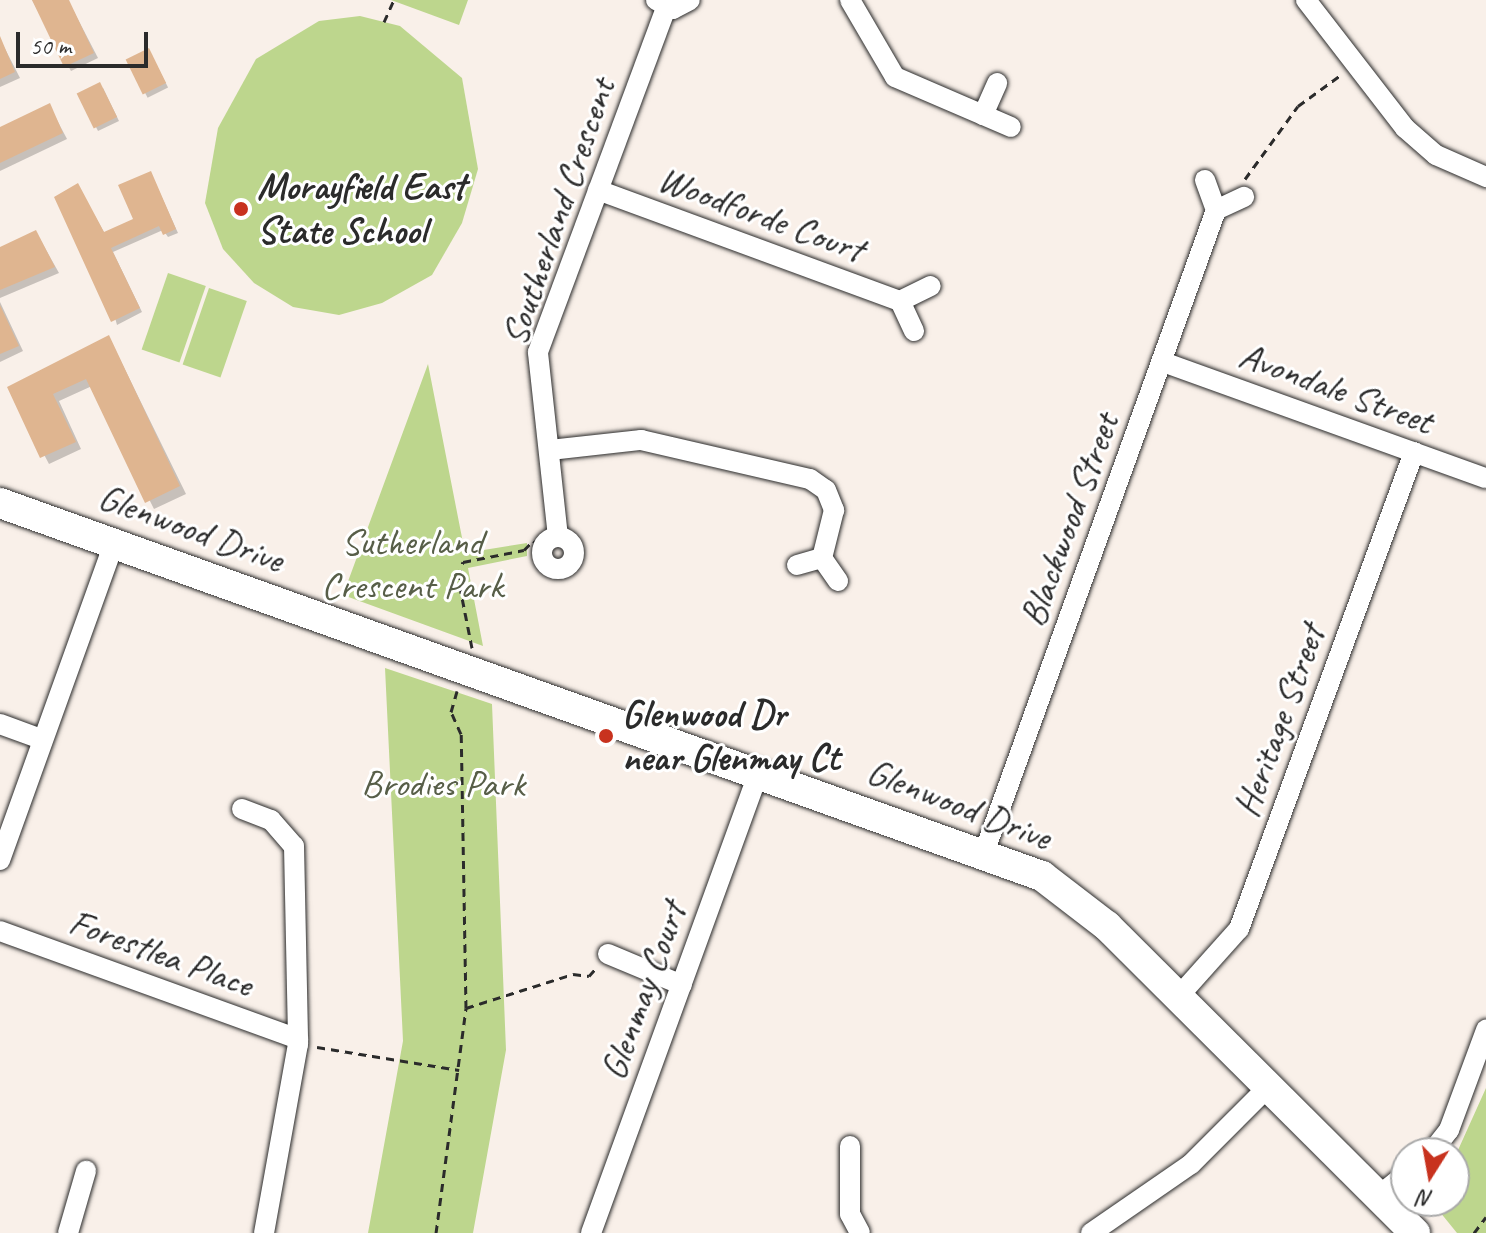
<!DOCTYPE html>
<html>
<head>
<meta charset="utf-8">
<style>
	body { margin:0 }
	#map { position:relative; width:1486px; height:1233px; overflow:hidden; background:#f9f0e9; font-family:Caveat,sans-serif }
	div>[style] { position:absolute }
	.green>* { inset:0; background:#bdd68d; transform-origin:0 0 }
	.shadow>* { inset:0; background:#0003; transform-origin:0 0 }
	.building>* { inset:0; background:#dfb590; transform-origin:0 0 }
	.path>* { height:3px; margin-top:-1.5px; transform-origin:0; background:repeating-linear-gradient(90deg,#2b2b2b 0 8px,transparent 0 14px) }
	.roads { filter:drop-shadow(0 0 2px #2b2b2b) drop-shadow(0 0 2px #2b2b2b) }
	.street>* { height:20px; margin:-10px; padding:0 10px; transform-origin:10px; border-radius:10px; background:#fff }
	.street>.ring { margin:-10px; padding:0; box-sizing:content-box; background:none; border:20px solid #fff; border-radius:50% }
	.secondary>* { height:30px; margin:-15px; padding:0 15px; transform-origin:15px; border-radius:15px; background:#fff }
	.dots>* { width:22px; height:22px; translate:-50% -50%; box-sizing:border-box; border:4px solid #fff; border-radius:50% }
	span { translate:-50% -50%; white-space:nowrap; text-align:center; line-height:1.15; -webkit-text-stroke:6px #fff; paint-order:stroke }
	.poi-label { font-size:38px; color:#2b2b2b; font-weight:700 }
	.left { translate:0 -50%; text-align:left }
	.street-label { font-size:38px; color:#2b2b2b }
	.park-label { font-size:38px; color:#575e48 }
	.north { position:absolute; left:1390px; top:1137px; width:80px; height:80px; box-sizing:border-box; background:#fff; border:2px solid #aaa; border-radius:50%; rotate:191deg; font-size:22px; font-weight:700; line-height:32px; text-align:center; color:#2b2b2b }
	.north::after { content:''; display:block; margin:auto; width:28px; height:36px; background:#c8321e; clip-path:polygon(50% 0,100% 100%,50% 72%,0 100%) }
	.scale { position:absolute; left:16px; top:32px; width:132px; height:36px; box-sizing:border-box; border:4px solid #2b2b2b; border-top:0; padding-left:10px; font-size:24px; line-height:28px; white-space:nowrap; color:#2b2b2b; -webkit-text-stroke:6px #fff; paint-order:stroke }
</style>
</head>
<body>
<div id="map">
	<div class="green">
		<div style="clip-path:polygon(391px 0,468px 0,459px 25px)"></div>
		<div style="clip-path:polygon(360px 16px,400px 26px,462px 78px,478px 169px,462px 223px,432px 275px,382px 303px,339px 315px,293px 307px,254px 283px,223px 249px,205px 203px,218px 128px,256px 59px,319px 21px)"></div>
		<div style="left:168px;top:273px;width:40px;height:81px;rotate:19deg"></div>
		<div style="left:209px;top:288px;width:40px;height:81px;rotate:19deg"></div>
		<div style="clip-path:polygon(428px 364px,465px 553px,527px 543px,527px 556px,468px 568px,483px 646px,343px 595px)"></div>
		<div style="clip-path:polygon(385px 668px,492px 704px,506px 1050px,473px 1233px,368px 1233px,403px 1041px)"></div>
		<div style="clip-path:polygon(1486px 1088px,1486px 1233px,1457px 1233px,1431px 1201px,1454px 1201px,1454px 1159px)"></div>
	</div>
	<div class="shadow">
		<div style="clip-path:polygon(32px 0,68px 0,98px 58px,71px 71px)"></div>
		<div style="clip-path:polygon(0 39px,20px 78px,0 87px)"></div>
		<div style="left:149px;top:50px;width:42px;height:23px;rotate:63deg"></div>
		<div style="clip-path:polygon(103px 88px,119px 121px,98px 131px,79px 94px)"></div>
		<div style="clip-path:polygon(49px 105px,67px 139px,0 171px,0 129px)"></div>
		<div style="clip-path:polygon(151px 173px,178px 233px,168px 237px,163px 230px,113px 252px,142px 312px,117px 325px,78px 186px,105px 234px,136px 220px)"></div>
		<div style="clip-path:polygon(36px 232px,59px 273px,0 298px,0 249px)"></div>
		<div style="clip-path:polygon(0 302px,23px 351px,0 362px)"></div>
		<div style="clip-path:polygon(109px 337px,186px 494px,154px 509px,92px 386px,59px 401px,81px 449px,49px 464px,9px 388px)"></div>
	</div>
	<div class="building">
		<div style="clip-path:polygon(32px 0,69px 0,94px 53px,64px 67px)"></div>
		<div style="clip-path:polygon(0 36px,15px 72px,0 79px)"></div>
		<div style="left:149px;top:48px;width:39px;height:26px;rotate:64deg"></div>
		<div style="left:100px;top:82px;width:39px;height:26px;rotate:64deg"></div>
		<div style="clip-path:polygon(50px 103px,63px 133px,0 163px,0 127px)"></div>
		<div style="clip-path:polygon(151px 171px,176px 229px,163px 235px,159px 226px,111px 248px,140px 308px,111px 322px,54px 197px,78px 183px,104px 232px,133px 219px,118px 185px)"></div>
		<div style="clip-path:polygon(36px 230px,55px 267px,0 290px,0 247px)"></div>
		<div style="clip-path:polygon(0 305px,19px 346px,0 354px)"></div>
		<div style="clip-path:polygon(109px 335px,180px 486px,145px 503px,86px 379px,53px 394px,76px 442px,40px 458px,7px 387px)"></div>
	</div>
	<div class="path">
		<div style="left:384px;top:22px;width:24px;rotate:-66deg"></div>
		<div style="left:1245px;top:179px;width:90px;rotate:-54deg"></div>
		<div style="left:1298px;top:106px;width:54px;rotate:-36deg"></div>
		<div style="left:472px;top:648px;width:72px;rotate:-101.2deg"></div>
		<div style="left:458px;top:577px;width:16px;rotate:-72deg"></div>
		<div style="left:463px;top:562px;width:62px;rotate:-11.1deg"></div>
		<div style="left:524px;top:550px;width:13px;rotate:-45deg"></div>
		<div style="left:533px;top:541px;width:9px;rotate:27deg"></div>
		<div style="left:466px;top:1008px;width:112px;rotate:-17.6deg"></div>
		<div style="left:573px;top:974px;width:16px;rotate:7deg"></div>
		<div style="left:589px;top:976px;width:12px;rotate:-48deg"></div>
		<div style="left:317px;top:1047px;width:144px;rotate:9.2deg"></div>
		<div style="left:436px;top:1233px;width:227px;rotate:-82.4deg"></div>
		<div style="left:466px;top:1008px;width:274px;rotate:-91deg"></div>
		<div style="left:461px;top:734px;width:24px;rotate:-114deg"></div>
		<div style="left:451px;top:712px;width:22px;rotate:-74deg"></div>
		<div style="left:1474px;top:1233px;width:20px;rotate:-53deg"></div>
	</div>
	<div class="roads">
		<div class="street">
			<div style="left:656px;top:0;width:19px;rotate:28deg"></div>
			<div style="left:673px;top:9px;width:19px;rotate:-28deg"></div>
			<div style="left:850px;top:0;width:89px;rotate:59.7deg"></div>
			<div style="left:895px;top:77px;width:126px;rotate:23.3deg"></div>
			<div style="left:1306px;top:0;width:162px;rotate:52.3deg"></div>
			<div style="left:1405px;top:128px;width:41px;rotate:41.1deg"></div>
			<div style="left:1436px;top:155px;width:55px;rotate:23.7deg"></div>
			<div style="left:983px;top:115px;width:35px;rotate:-66deg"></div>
			<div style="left:1205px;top:180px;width:32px;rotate:70deg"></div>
			<div style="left:1216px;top:210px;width:31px;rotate:-25deg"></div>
			<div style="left:598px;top:190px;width:322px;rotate:20.2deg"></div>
			<div style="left:914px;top:331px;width:33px;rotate:-115deg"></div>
			<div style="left:900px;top:301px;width:34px;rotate:-26deg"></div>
			<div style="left:1163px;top:362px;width:343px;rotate:19.8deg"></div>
			<div style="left:550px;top:450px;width:92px;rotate:-6.3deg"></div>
			<div style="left:641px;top:440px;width:173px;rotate:13deg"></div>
			<div style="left:810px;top:479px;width:19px;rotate:35deg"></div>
			<div style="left:826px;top:490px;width:22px;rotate:68deg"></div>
			<div style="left:834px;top:510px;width:49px;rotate:104deg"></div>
			<div class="ring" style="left:542px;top:537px;width:12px;height:12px"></div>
			<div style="left:558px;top:537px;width:186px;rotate:-96.2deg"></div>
			<div style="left:538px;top:352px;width:367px;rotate:-69.6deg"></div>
			<div style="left:797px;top:565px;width:26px;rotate:-16deg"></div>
			<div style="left:822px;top:558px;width:28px;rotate:55deg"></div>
			<div style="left:0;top:724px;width:44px;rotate:20.1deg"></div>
			<div style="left:242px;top:809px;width:31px;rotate:21deg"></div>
			<div style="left:271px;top:820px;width:35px;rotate:49deg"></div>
			<div style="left:294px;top:846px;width:198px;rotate:88.8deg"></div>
			<div style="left:298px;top:1044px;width:192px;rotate:100.2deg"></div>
			<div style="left:984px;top:853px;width:684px;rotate:-70.16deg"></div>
			<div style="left:0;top:860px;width:337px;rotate:-70.2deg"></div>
			<div style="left:0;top:931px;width:317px;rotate:19.9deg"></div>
			<div style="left:608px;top:954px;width:80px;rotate:22.7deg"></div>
			<div style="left:1179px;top:996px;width:90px;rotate:-48.2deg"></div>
			<div style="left:1239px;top:929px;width:508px;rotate:-69.85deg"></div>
			<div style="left:850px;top:1146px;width:68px;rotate:90deg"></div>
			<div style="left:850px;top:1214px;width:21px;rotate:62deg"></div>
			<div style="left:1431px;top:1153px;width:29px;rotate:-52deg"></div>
			<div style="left:1449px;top:1130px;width:107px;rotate:-69.7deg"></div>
			<div style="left:1381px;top:1194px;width:32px;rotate:-39deg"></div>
			<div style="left:68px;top:1233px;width:65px;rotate:-73.8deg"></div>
			<div style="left:591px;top:1233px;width:491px;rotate:-70deg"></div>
			<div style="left:1091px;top:1233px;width:121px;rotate:-34.6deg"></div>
			<div style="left:1191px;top:1164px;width:112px;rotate:-45deg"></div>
		</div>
		<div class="secondary">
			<div style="left:0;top:503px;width:1107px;rotate:19.7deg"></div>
			<div style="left:1042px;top:876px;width:82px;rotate:37.6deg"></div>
			<div style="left:1107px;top:926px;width:435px;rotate:44.9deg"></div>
		</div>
	</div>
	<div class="dots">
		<div style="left:241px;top:209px;background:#c8321e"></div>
		<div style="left:606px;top:736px;background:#c8321e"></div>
	</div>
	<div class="poi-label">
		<span class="left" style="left:257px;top:209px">Morayfield East<br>State School</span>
		<span class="left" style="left:622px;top:736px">Glenwood Dr<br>near Glenmay Ct</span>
	</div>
	<div class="street-label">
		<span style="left:558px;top:212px;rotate:-71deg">Southerland Crescent</span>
		<span style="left:761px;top:214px;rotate:20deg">Woodforde Court</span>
		<span style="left:1336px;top:388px;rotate:20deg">Avondale Street</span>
		<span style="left:1069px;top:520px;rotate:-70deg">Blackwood Street</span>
		<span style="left:191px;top:528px;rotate:20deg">Glenwood Drive</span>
		<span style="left:1279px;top:721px;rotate:-70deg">Heritage Street</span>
		<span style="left:959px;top:804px;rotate:21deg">Glenwood Drive</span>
		<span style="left:161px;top:953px;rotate:20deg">Forestlea Place</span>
		<span style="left:643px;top:991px;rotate:-70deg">Glenmay Court</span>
	</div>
	<div class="park-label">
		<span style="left:412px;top:564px">Sutherland<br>Crescent Park</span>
		<span style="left:443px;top:784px">Brodies Park</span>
	</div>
	<div class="north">N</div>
	<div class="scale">50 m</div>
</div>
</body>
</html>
